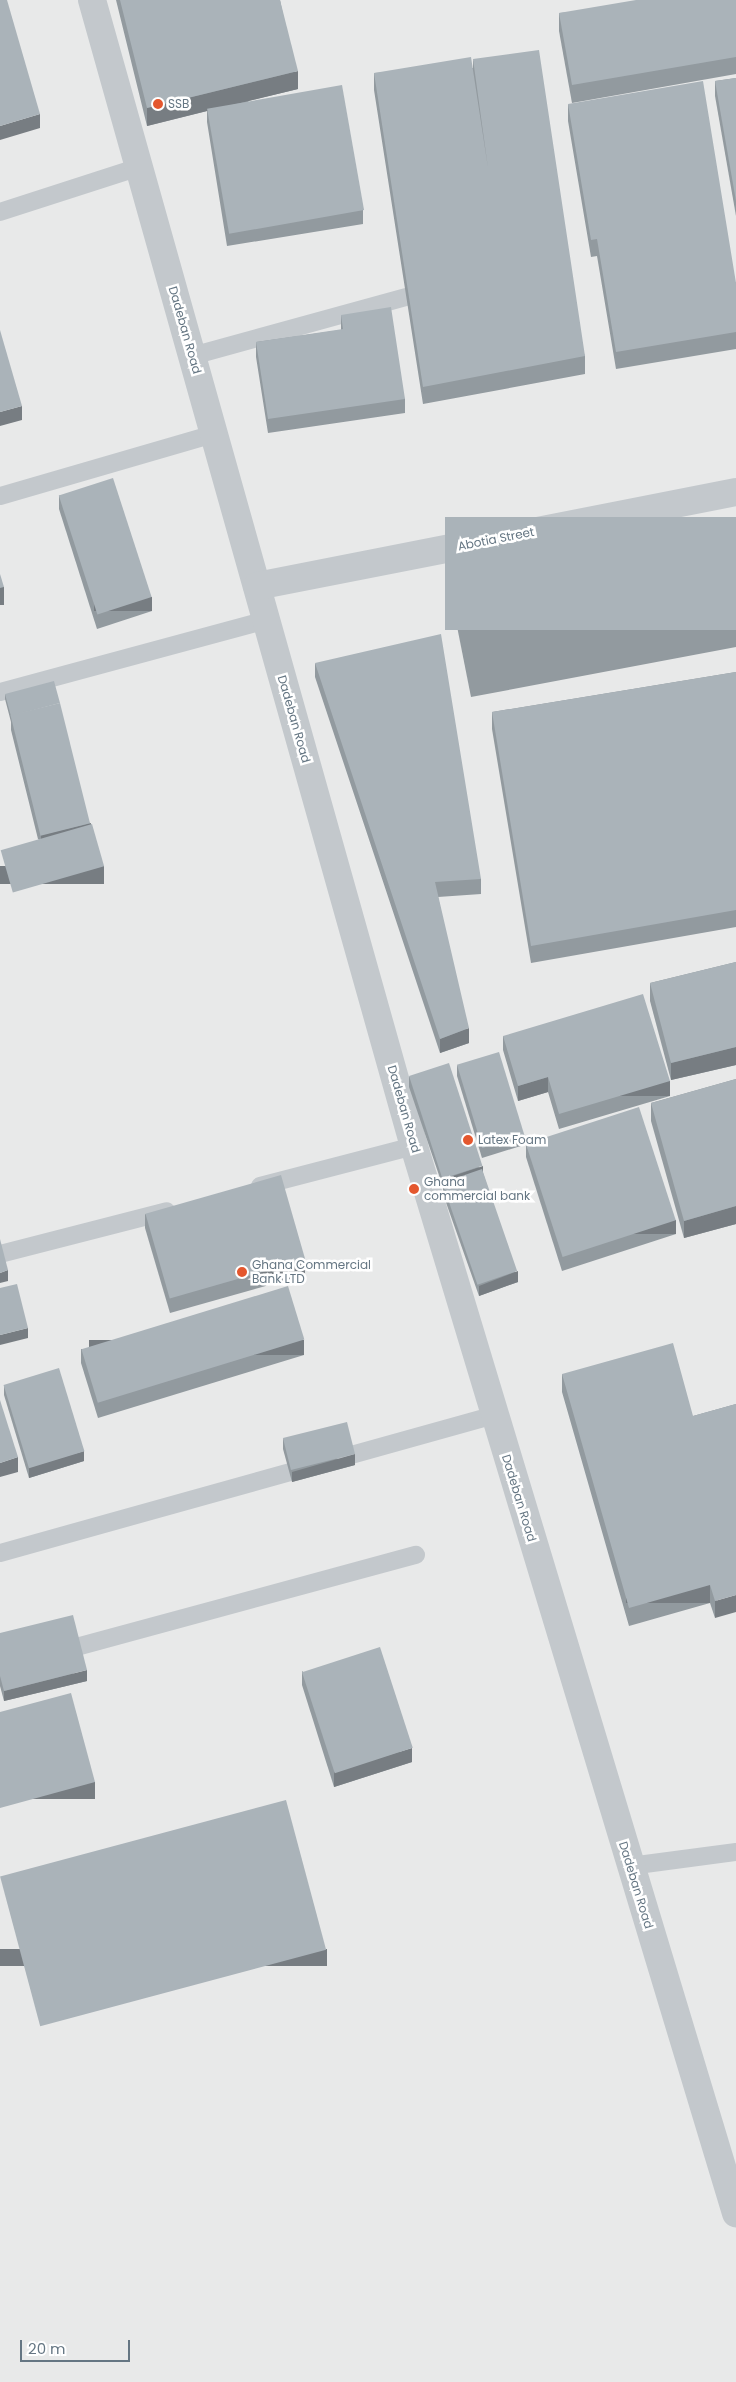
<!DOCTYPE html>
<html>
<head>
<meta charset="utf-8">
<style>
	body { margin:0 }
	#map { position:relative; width:736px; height:2382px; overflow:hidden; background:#fafaf8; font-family:Poppins,sans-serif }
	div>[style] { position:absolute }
	.built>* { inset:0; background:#e8e9e9; transform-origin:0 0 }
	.service>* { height:18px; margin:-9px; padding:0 9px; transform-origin:9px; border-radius:9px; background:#c3c8cc }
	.tertiary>* { height:28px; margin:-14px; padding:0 14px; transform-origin:14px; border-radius:14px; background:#c3c8cc }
	.wall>* { inset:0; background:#929a9f }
	.shaded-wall>* { inset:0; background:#777d82; transform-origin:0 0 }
	.building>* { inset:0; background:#aab3b9; transform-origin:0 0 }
	.dots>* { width:14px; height:14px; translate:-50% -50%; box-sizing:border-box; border:2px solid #fff; border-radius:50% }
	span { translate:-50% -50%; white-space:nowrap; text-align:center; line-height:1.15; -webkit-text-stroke:5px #fff; paint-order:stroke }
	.poi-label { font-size:12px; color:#657683 }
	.left { translate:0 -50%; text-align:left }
	.street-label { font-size:12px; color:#657683 }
	.scale { position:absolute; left:20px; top:2340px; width:110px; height:22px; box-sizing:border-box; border:2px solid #657683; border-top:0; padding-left:6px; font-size:15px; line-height:18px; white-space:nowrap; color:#657683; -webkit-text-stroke:4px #fff; paint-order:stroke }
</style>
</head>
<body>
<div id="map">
	<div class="built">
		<div style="left:0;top:0;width:736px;height:2382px"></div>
	</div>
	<div class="service">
		<div style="left:0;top:212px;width:146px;rotate:-17.9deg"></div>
		<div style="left:192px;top:356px;width:245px;rotate:-15.4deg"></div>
		<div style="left:0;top:496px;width:223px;rotate:-16.2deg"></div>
		<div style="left:0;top:692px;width:277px;rotate:-15.1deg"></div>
		<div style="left:260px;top:1186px;width:159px;rotate:-14.6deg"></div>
		<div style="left:0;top:1254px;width:172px;rotate:-14.4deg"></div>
		<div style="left:0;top:1553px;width:514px;rotate:-15.58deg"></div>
		<div style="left:58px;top:1652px;width:371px;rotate:-15.2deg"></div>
		<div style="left:630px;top:1866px;width:107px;rotate:-7.5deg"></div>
	</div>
	<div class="tertiary">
		<div style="left:92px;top:0;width:1190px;rotate:74.31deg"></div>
		<div style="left:414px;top:1146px;width:1115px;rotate:73.21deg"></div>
		<div style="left:257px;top:586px;width:488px;rotate:-11.1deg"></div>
	</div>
	<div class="wall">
		<div style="clip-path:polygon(116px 0,280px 0,298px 89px,248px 101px,363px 210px,363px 224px,227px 246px,207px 122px,207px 111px,147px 126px)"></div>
		<div style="clip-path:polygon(736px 0,736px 74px,572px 103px,559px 31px,559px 13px)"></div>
		<div style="clip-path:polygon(473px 59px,585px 356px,585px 374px,423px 404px,374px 90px,374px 73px,473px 68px)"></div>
		<div style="clip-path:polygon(736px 78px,736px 216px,715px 96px,715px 81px)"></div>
		<div style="clip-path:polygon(568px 104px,736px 283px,736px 349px,616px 369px,597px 256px,591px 257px,568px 121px)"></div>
		<div style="clip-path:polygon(341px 315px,405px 399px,405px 413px,268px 433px,256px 357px,256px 342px,341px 330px)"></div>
		<div style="clip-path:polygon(59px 495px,152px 611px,97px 629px,59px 509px)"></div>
		<div style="clip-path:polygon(736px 517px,736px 647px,471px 697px,450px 591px,450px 573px)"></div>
		<div style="clip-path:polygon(315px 663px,481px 879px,481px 894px,438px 897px,469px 1043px,440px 1053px,315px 677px)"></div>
		<div style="clip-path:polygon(736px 672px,736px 927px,531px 963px,492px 729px,492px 712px)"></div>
		<div style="clip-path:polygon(5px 694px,91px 825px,104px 884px,38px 839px,11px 730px,11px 722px,5px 699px)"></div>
		<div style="clip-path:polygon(736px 962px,736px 1065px,671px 1080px,650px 1001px,650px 983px)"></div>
		<div style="clip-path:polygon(503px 1036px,670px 1096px,559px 1129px,548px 1092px,518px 1101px,503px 1050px)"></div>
		<div style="clip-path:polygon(457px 1065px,524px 1145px,482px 1158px,457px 1076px)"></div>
		<div style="clip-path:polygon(409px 1076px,483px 1173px,518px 1282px,479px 1296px,443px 1194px,443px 1187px,409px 1087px)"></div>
		<div style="clip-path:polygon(736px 1079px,736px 1224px,684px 1238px,651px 1121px,651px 1103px)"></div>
		<div style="clip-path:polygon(526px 1143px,676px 1234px,562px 1271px,526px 1157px)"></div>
		<div style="clip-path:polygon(145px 1214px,305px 1275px,170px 1313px,145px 1228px)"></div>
		<div style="clip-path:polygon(81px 1349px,304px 1355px,98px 1418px,81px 1363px)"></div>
		<div style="clip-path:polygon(562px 1374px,693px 1416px,736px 1404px,715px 1618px,710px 1603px,629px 1626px,562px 1392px)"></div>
		<div style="clip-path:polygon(4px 1385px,84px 1461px,29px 1478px,4px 1395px)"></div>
		<div style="clip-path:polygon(283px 1439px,355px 1465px,292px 1482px,283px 1449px)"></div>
		<div style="clip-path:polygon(0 1633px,87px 1681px,4px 1701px,0 1686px)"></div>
		<div style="clip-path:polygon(302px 1671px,412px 1762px,334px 1787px,302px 1685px)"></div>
	</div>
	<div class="shaded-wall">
		<div style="clip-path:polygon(298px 71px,298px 89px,207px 111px,207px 107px,207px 111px,147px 126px,147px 108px)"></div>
		<div style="clip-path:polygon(40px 114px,40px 128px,0 140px,0 126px)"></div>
		<div style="clip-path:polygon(22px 406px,22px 420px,0 426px,0 412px)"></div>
		<div style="left:4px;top:587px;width:18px;height:4px;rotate:90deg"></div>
		<div style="left:152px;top:597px;width:14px;height:58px;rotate:90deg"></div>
		<div style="clip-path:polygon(91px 823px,91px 837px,41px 850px,41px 835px)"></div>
		<div style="left:104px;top:866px;width:18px;height:108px;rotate:90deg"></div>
		<div style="clip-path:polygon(469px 1028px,469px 1043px,440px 1053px,440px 1039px)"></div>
		<div style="clip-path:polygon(736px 1047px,736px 1065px,671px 1080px,671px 1063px)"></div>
		<div style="clip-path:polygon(548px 1077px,548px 1092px,518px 1101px,518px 1086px)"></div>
		<div style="left:670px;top:1081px;width:15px;height:116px;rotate:90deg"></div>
		<div style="left:524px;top:1135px;width:10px;height:44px;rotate:90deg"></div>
		<div style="clip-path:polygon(483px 1166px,483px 1177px,444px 1187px,444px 1179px)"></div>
		<div style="clip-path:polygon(736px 1206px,736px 1224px,684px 1238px,684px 1221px)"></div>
		<div style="left:676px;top:1220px;width:14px;height:120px;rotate:90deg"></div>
		<div style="left:305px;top:1260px;width:15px;height:141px;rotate:90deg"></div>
		<div style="clip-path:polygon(8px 1270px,8px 1281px,0 1283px,0 1273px)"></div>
		<div style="clip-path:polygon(518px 1271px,518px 1282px,479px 1296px,479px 1286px)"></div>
		<div style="clip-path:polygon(28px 1328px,28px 1338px,0 1345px,0 1335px)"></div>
		<div style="left:304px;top:1340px;width:15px;height:215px;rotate:90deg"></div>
		<div style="clip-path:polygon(84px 1451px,84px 1461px,29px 1478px,29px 1467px)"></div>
		<div style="clip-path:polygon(355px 1454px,355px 1465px,292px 1482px,292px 1472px)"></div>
		<div style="clip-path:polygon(18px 1457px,18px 1472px,0 1477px,0 1463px)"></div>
		<div style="left:710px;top:1585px;width:18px;height:84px;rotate:90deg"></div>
		<div style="clip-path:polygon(736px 1595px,736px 1612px,715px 1618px,715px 1601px)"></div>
		<div style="clip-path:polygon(87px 1670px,87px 1681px,4px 1701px,4px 1691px)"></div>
		<div style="clip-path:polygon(412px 1748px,412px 1762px,334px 1787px,334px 1772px)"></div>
		<div style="left:95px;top:1782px;width:17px;height:98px;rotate:90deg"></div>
		<div style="left:327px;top:1949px;width:17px;height:339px;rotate:90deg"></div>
	</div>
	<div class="building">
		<div style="clip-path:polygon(0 0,7px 0,40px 114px,0 126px)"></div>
		<div style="clip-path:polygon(120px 0,280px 0,298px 71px,147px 108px)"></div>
		<div style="clip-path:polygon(636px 0,736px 0,736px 57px,572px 85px,559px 13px)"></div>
		<div style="clip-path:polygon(539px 50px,585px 356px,423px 387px,374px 73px,471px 57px,488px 168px,473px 59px)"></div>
		<div style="clip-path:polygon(736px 78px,736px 201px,715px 81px)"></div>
		<div style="clip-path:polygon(703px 81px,736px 283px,736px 332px,616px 352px,597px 239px,591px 240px,568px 104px)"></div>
		<div style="left:342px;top:85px;width:127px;height:137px;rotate:80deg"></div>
		<div style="clip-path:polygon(391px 307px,405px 399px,268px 419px,256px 342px,343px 329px,341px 315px)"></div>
		<div style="clip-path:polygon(0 330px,22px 406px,0 412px)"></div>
		<div style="left:113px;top:478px;width:125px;height:57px;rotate:72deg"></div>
		<div style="left:736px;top:517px;width:113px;height:291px;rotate:90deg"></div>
		<div style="clip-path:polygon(0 574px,4px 587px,0 588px)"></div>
		<div style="clip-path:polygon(441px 634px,481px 879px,435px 882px,469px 1028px,440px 1039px,315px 663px)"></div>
		<div style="clip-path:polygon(736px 672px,736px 910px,531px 946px,492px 712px)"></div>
		<div style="clip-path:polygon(54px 681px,60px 703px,11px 716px,12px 720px,5px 694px)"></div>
		<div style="left:60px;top:703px;width:124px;height:51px;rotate:76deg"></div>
		<div style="left:92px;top:824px;width:44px;height:95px;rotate:74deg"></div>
		<div style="clip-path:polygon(736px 962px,736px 1047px,671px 1063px,650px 983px)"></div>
		<div style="clip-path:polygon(643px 994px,670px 1081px,559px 1114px,548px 1077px,518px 1086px,503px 1036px)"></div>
		<div style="left:499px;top:1052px;width:87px;height:44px;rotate:73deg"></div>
		<div style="left:449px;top:1063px;width:108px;height:42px;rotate:72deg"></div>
		<div style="clip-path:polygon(736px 1079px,736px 1206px,684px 1221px,651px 1103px)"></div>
		<div style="left:639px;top:1107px;width:119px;height:119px;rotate:72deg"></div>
		<div style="left:482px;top:1169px;width:108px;height:42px;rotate:71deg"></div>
		<div style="left:281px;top:1175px;width:88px;height:141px;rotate:74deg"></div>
		<div style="clip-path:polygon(0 1239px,8px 1270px,0 1273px)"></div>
		<div style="clip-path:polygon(17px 1284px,28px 1328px,0 1335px,0 1288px)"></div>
		<div style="left:288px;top:1286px;width:56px;height:216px;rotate:73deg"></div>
		<div style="clip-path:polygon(673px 1343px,693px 1416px,736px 1404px,736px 1595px,715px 1601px,710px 1585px,629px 1608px,562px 1374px)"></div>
		<div style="left:59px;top:1368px;width:87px;height:58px;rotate:73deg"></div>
		<div style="clip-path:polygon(0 1400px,18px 1457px,0 1463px)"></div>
		<div style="left:347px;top:1422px;width:33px;height:66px;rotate:76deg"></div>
		<div style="clip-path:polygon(73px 1615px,87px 1670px,4px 1691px,0 1676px,0 1633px)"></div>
		<div style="left:380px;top:1647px;width:106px;height:82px;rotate:72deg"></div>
		<div style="clip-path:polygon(71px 1693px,95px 1782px,0 1808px,0 1712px)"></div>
		<div style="left:286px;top:1800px;width:155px;height:296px;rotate:75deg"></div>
	</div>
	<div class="dots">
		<div style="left:158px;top:104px;background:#e4572e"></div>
		<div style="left:468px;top:1140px;background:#e4572e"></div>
		<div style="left:414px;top:1189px;background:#e4572e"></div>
		<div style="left:242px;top:1272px;background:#e4572e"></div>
	</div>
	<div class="poi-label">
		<span class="left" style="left:168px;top:104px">SSB</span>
		<span class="left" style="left:478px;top:1140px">Latex Foam</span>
		<span class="left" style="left:424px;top:1189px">Ghana<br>commercial bank</span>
		<span class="left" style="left:252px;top:1272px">Ghana Commercial<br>Bank LTD</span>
	</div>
	<div class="street-label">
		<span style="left:185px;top:330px;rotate:74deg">Dadeban Road</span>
		<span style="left:496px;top:539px;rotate:-11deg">Abotia Street</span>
		<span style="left:294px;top:719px;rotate:74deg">Dadeban Road</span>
		<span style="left:404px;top:1109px;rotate:74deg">Dadeban Road</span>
		<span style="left:519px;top:1498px;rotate:73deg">Dadeban Road</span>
		<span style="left:636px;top:1885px;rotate:73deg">Dadeban Road</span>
	</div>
	<div class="scale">20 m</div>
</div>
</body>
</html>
